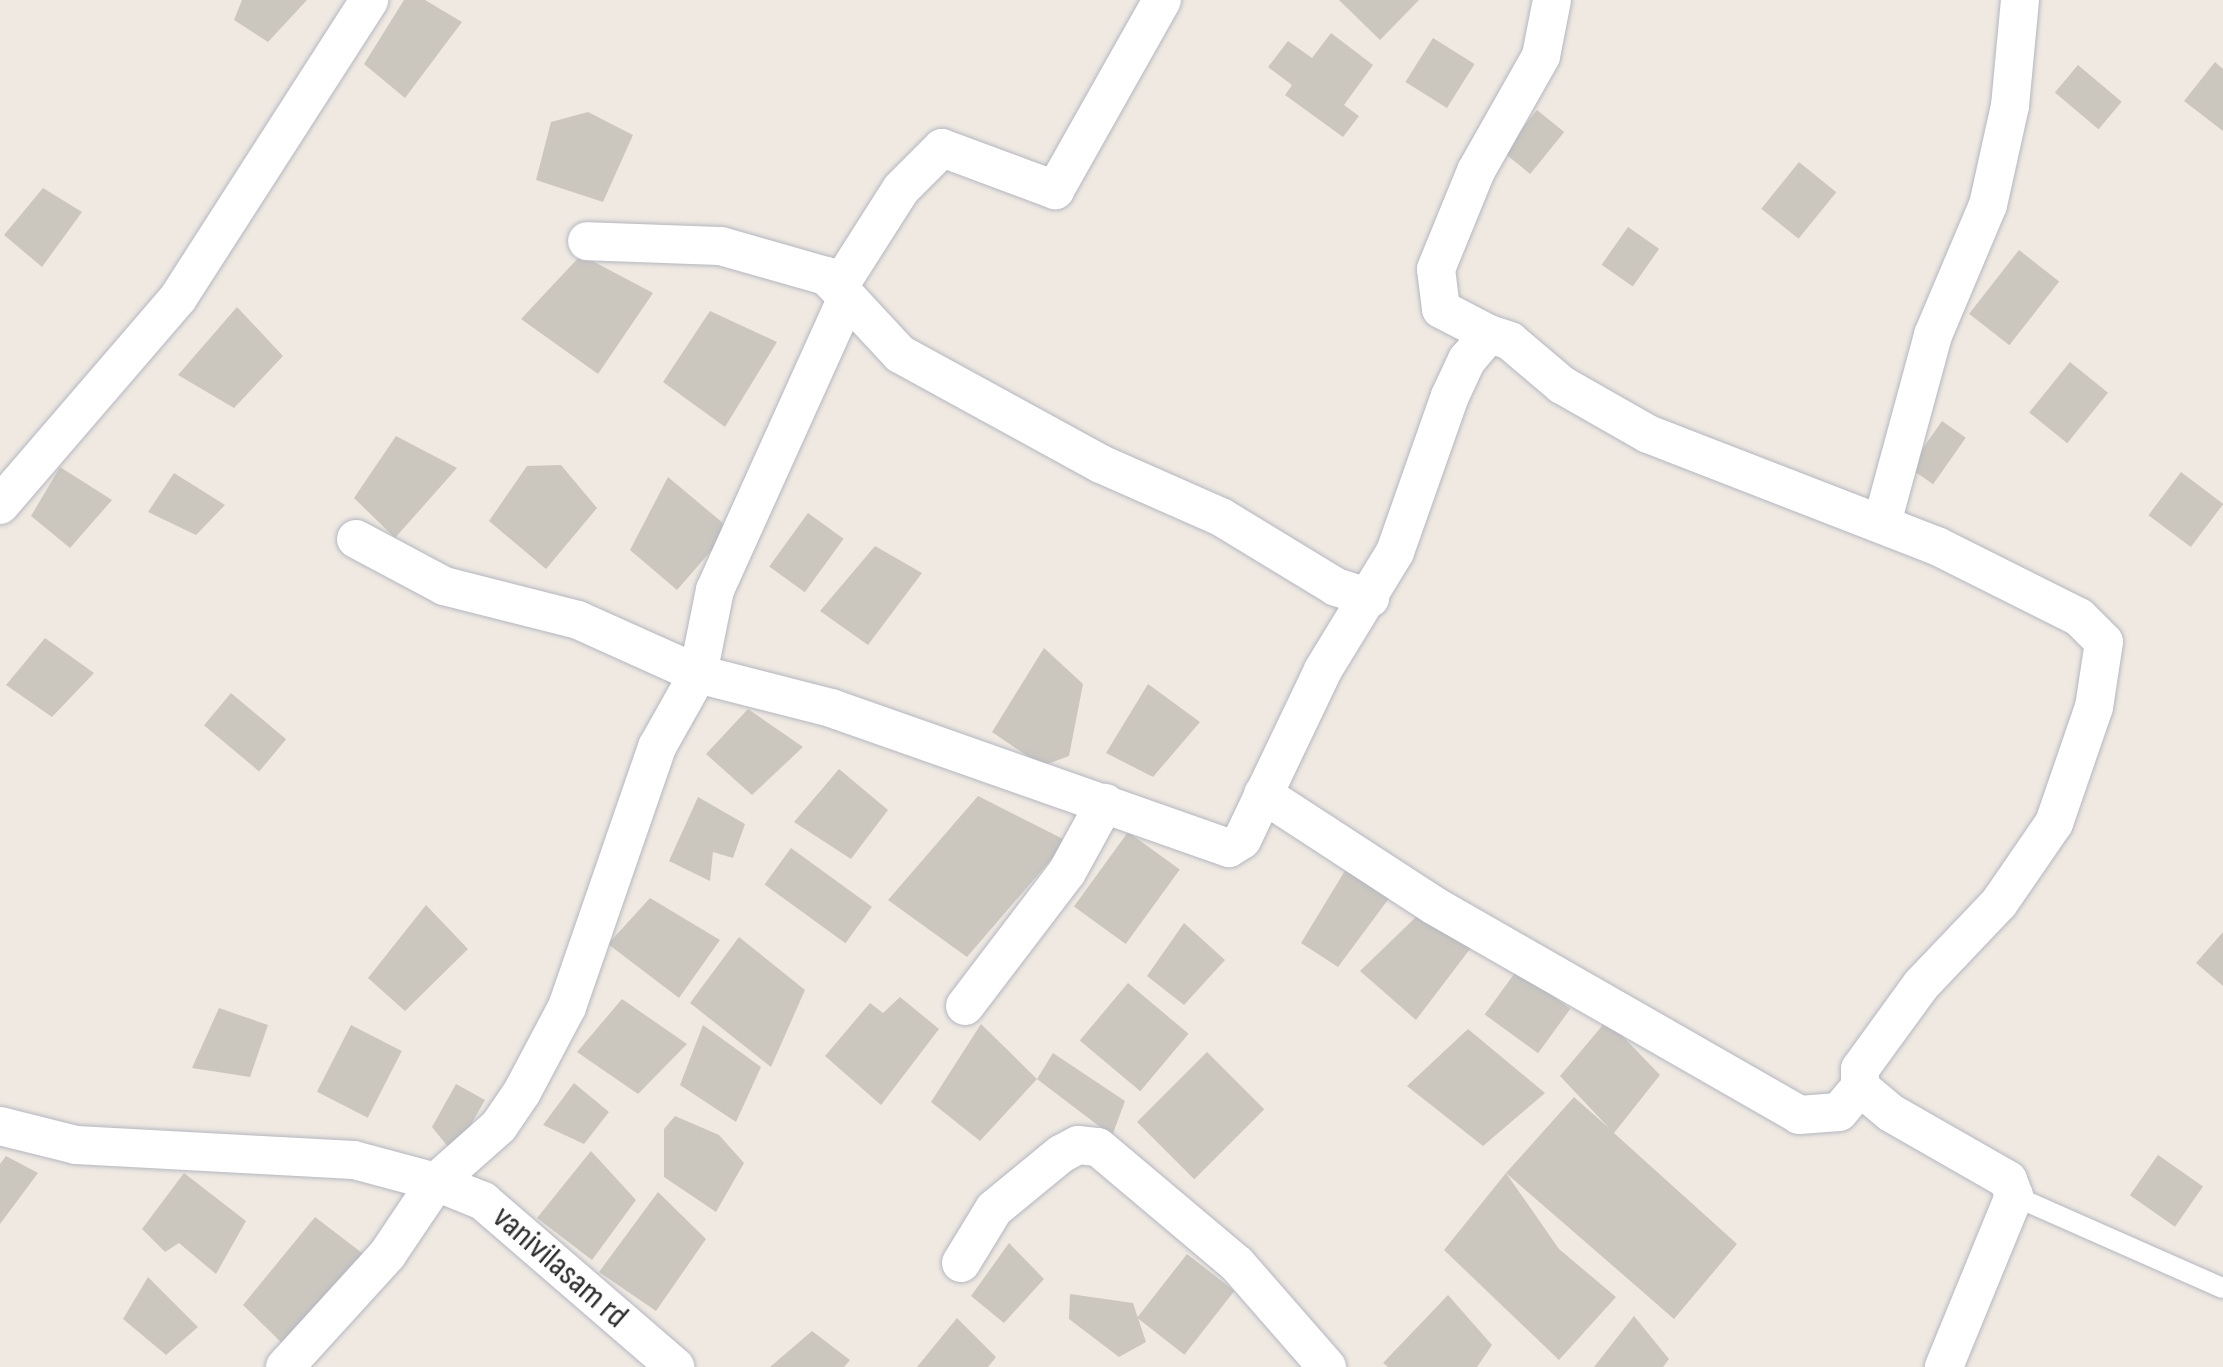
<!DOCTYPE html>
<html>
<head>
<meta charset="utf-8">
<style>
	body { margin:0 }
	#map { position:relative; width:2223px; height:1367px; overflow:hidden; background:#efe9e1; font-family:"Sofia Sans Condensed",sans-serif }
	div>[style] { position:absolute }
	.building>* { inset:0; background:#cbc7bf; transform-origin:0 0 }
	.roads { filter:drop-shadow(0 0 2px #b4b7c1) drop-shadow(0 0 2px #b4b7c1) }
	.service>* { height:20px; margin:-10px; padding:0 10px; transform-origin:10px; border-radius:10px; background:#fff }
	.minor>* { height:38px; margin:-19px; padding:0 19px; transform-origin:19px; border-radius:19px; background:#fff }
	span { translate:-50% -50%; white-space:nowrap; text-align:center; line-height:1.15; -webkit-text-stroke:8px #fff; paint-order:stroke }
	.street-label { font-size:35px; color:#2e2e2e }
</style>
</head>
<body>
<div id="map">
	<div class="building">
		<div style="clip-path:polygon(242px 0,307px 0,268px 42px,234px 20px)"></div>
		<div style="clip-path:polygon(404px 0,425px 0,462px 22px,405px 98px,364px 64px)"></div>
		<div style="clip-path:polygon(1339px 0,1419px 0,1380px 40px)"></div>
		<div style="clip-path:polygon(1331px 33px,1373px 65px,1344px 105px,1359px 116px,1343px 137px,1285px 95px,1292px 85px,1268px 67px,1288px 41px,1312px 58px)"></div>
		<div style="left:1433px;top:38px;width:49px;height:52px;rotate:32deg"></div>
		<div style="clip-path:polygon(2215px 62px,2223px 69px,2223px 131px,2184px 101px)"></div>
		<div style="left:2078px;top:65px;width:57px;height:36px;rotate:40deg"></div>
		<div style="left:1537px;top:110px;width:35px;height:54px;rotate:39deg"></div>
		<div style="clip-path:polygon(588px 112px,633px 135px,603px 202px,536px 180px,551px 122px)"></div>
		<div style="left:1799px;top:162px;width:48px;height:60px;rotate:39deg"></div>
		<div style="clip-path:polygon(43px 188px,82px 212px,42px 267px,4px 235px)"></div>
		<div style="left:1628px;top:227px;width:38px;height:46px;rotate:35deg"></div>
		<div style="left:2019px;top:250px;width:51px;height:81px;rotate:38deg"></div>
		<div style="clip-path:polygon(581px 255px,653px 293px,598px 374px,521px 319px)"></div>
		<div style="clip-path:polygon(237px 307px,283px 356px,234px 408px,178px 375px)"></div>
		<div style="clip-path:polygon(710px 311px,777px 342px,725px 427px,663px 382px)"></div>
		<div style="left:2070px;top:362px;width:49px;height:65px;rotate:39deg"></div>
		<div style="left:1942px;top:421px;width:29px;height:57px;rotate:35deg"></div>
		<div style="clip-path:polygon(396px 436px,457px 468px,395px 538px,354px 498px)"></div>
		<div style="clip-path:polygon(561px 465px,597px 508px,546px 569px,489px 521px,527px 466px)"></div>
		<div style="clip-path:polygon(60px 467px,112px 500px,70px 548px,31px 516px)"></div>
		<div style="left:2181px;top:472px;width:53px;height:54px;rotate:37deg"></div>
		<div style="clip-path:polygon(174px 473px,225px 505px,196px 535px,148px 512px)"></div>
		<div style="clip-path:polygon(668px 477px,730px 529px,677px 590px,630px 550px)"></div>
		<div style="left:808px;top:513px;width:44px;height:66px;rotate:36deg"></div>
		<div style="clip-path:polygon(875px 546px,922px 573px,868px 645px,820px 611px)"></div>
		<div style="clip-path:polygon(45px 638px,94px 673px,52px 717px,6px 685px)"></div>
		<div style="clip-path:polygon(1044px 648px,1083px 684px,1069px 756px,1042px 766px,992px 732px)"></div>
		<div style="clip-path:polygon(1148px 684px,1200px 722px,1153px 777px,1106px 753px)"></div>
		<div style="left:231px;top:693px;width:72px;height:42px;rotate:40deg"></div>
		<div style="clip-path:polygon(748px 709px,803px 747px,752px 795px,706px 754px)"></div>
		<div style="clip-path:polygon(839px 769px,888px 810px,851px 859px,794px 822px)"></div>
		<div style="clip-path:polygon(978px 796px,1067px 841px,967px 957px,888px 900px)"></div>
		<div style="clip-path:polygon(698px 797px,745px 824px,733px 858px,713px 852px,710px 881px,669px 861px)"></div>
		<div style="left:1128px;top:832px;width:64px;height:92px;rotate:36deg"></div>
		<div style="left:791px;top:848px;width:100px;height:45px;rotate:36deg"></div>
		<div style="clip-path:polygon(1346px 869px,1390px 897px,1338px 967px,1301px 943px)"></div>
		<div style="clip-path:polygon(650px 898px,720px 940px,679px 998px,608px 944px)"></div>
		<div style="clip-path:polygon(426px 905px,468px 949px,405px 1011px,368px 978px)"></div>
		<div style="clip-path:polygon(1417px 916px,1473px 945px,1416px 1020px,1360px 971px)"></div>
		<div style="clip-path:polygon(1184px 923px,1225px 960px,1184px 1005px,1147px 976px)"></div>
		<div style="clip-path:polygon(2223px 932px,2223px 986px,2196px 963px)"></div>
		<div style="clip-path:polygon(739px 937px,805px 990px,771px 1067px,690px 1003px)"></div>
		<div style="left:1517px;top:970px;width:66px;height:55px;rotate:36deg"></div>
		<div style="left:1128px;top:983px;width:79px;height:75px;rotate:40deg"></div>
		<div style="clip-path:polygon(900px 997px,939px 1029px,881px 1105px,825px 1056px,870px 1003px,883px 1013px)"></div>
		<div style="clip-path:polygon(622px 999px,687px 1044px,638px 1094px,577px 1052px)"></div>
		<div style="clip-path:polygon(219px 1008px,268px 1025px,250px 1077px,192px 1068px)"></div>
		<div style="clip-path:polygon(1607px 1020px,1660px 1075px,1614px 1133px,1737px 1244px,1674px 1319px,1506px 1173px,1574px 1097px,1609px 1128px,1560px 1076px)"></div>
		<div style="clip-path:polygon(981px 1024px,1037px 1079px,980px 1141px,931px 1102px)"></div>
		<div style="left:351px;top:1025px;width:57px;height:75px;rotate:27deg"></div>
		<div style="clip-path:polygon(703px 1025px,761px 1067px,736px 1122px,680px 1085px)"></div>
		<div style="clip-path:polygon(1468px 1029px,1545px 1093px,1483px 1146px,1407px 1086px)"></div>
		<div style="left:1207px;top:1052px;width:81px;height:99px;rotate:45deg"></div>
		<div style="clip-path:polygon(1053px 1053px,1125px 1101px,1112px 1136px,1037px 1079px)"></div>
		<div style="clip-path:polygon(574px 1083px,609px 1112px,584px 1144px,543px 1125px)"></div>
		<div style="clip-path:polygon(456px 1084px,485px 1100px,454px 1154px,432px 1127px)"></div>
		<div style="clip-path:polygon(675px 1116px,719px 1135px,744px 1163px,716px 1212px,664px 1177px,664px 1129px)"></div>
		<div style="clip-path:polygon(591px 1151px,636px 1200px,592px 1260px,537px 1218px)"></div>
		<div style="left:2158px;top:1155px;width:55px;height:49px;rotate:35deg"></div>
		<div style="clip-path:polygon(6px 1156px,38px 1173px,0 1224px,0 1164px)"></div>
		<div style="clip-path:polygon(184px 1173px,246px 1221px,216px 1274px,179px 1243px,165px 1252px,142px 1229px)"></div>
		<div style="clip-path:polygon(1506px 1173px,1559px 1249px,1616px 1297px,1559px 1360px,1444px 1250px)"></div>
		<div style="clip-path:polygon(658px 1192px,706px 1239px,656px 1311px,599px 1272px)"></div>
		<div style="clip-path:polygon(315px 1217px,366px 1256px,283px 1344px,243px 1305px)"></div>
		<div style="clip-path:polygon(1009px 1243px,1044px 1279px,1004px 1323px,971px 1296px)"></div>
		<div style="left:1187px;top:1254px;width:60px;height:81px;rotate:38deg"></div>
		<div style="clip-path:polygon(148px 1277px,198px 1327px,166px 1355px,123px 1319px)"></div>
		<div style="clip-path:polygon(1070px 1294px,1133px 1303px,1146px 1342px,1119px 1357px,1069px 1319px)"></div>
		<div style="clip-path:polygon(1448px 1295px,1492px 1345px,1477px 1367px,1388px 1367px,1383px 1363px)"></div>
		<div style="clip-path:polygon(1634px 1316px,1669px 1359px,1663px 1367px,1594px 1367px)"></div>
		<div style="clip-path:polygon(957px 1318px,996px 1357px,988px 1367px,917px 1367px)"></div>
		<div style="clip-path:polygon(812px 1331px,850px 1360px,844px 1367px,770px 1367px)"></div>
	</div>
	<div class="roads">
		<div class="service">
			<div style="left:2014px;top:1196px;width:228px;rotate:23.8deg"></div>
		</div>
		<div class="minor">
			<div style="left:838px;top:288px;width:117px;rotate:-57.5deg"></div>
			<div style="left:901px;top:189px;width:58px;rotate:-45deg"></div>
			<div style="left:942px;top:148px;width:121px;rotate:20.4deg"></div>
			<div style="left:1055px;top:190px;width:218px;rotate:-60.6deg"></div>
			<div style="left:847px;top:297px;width:78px;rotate:47.1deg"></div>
			<div style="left:900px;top:354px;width:229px;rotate:28.7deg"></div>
			<div style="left:1101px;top:464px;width:131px;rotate:23.8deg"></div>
			<div style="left:1221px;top:517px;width:135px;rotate:31.3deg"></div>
			<div style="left:1336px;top:587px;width:36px;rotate:18deg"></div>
			<div style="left:1489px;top:334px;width:54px;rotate:-152.5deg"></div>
			<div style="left:1441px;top:309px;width:40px;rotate:-97.1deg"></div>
			<div style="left:1436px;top:269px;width:106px;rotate:-67.8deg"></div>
			<div style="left:1476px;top:171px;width:132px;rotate:-60.5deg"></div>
			<div style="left:1541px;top:56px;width:57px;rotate:-78.9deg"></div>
			<div style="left:0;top:505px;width:273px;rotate:-49.3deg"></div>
			<div style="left:178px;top:298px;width:354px;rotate:-57.3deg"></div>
			<div style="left:1882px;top:523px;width:195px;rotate:-74.8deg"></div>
			<div style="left:1933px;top:335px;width:141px;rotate:-67.1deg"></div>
			<div style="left:1988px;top:205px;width:101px;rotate:-77.5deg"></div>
			<div style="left:2010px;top:106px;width:106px;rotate:-84.6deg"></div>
			<div style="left:356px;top:539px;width:100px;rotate:28.1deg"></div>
			<div style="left:444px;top:586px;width:138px;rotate:14.2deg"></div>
			<div style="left:578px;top:620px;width:132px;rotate:24.2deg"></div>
			<div style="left:698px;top:674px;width:86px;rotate:-78.6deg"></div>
			<div style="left:715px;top:590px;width:321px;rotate:-65.7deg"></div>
			<div style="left:847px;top:297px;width:30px;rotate:-135deg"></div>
			<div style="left:826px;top:276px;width:109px;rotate:-164.1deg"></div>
			<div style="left:721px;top:246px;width:134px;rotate:-177.9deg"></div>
			<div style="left:1263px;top:794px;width:203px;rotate:33.1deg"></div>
			<div style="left:1433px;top:905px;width:422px;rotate:29.8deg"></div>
			<div style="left:1799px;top:1115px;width:40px;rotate:-4.3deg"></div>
			<div style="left:1839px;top:1112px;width:33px;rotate:-50deg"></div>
			<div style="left:965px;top:1006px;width:168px;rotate:-52.7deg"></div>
			<div style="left:1067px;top:872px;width:79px;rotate:-61.2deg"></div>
			<div style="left:0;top:1126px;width:78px;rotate:14deg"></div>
			<div style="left:76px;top:1145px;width:278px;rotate:3.1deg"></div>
			<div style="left:354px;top:1160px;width:85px;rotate:15deg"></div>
			<div style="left:436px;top:1182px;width:51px;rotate:22deg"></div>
			<div style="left:483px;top:1201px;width:254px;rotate:40.8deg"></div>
			<div style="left:961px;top:1263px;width:63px;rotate:-58.6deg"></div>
			<div style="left:994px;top:1209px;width:87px;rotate:-39.4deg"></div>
			<div style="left:1061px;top:1154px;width:19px;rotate:-28deg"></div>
			<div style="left:1078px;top:1145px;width:20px;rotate:6deg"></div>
			<div style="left:1098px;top:1147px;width:182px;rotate:40.1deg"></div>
			<div style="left:1237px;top:1264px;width:137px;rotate:48.9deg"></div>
			<div style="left:285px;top:1367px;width:151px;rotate:-47.7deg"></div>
			<div style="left:387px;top:1255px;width:88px;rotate:-56.1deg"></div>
			<div style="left:436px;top:1182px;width:84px;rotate:-41.6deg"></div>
			<div style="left:499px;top:1126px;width:41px;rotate:-55.9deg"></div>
			<div style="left:522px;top:1092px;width:96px;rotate:-62.1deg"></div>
			<div style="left:567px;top:1007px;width:275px;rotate:-70.9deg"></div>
			<div style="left:657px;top:747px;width:84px;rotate:-60.7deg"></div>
			<div style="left:698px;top:674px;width:137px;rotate:14.3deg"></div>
			<div style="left:831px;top:708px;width:422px;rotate:19.4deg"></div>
			<div style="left:1229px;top:848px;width:15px;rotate:-32deg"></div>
			<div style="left:1242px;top:840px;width:188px;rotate:-64.5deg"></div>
			<div style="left:1323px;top:670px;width:138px;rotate:-58.6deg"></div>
			<div style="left:1395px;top:552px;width:165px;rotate:-70.6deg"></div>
			<div style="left:1450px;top:396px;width:40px;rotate:-65deg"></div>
			<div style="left:1467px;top:360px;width:34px;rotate:-50deg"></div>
			<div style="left:1489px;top:334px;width:22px;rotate:18deg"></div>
			<div style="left:1510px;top:341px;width:68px;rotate:40.2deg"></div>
			<div style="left:1562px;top:385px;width:99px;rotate:29.7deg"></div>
			<div style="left:1648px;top:434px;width:310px;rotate:21.2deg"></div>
			<div style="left:1937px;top:546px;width:159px;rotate:26.6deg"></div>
			<div style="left:2079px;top:617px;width:35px;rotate:45deg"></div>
			<div style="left:2104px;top:642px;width:66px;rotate:98.7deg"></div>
			<div style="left:2094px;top:707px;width:123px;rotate:109deg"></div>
			<div style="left:2054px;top:823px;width:97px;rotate:124.5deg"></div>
			<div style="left:1999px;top:903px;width:113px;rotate:133.6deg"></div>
			<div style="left:1921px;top:985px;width:104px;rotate:126deg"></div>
			<div style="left:1860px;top:1069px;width:18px;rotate:90deg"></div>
			<div style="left:1860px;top:1087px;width:40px;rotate:40deg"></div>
			<div style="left:1891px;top:1113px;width:135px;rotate:29.8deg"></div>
			<div style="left:2008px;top:1180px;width:17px;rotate:69deg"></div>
			<div style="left:2014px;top:1196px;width:185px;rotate:112.3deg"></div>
		</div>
	</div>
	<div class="street-label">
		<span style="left:560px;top:1267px;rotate:41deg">vanivilasam rd</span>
	</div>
</div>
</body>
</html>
